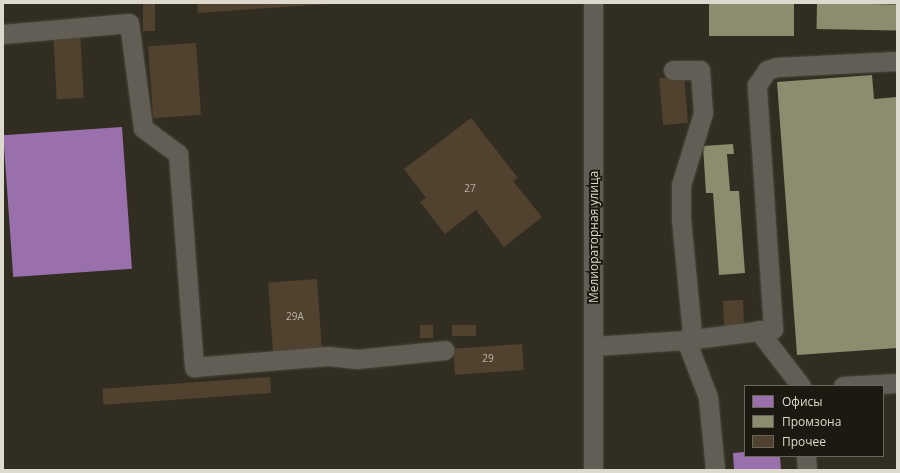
<!DOCTYPE html>
<html>
<head>
<meta charset="utf-8">
<style>
	body { margin:0 }
	#map { position:relative; width:900px; height:473px; overflow:hidden; background:#312e21; font-family:"Open Sans",sans-serif }
	div>[style] { position:absolute }
	.offices>* { inset:0; background:#9970ab; transform-origin:0 0 }
	.industry>* { inset:0; background:#8c8c6e; transform-origin:0 0 }
	.building>* { inset:0; background:#50422f; transform-origin:0 0 }
	.roads { filter:drop-shadow(0 0 1px #4b493d) drop-shadow(0 0 1px #4b493d) }
	.minor>* { height:19px; margin:-9.5px; padding:0 9.5px; transform-origin:9.5px; border-radius:9.5px; background:#625e56 }
	span { translate:-50% -50%; white-space:nowrap; text-align:center; line-height:1.15; -webkit-text-stroke:4px #1c1910; paint-order:stroke }
	.number-label { font-size:10px; color:#bab4a6 }
	.number-label span { -webkit-text-stroke-width:0 }
	.street-label { font-size:12px; color:#dddacd }
	.frame { position:absolute; inset:0; border:4px solid #dddacd; pointer-events:none }
	.legend { position:absolute; left:744px; top:385px; width:140px; height:72px; box-sizing:border-box; background:#1c1910; border:1px solid #69665c; margin:0; padding:5px 7px; list-style:none; font-size:12px; color:#dddacd }
	.legend li { display:flex; align-items:center; gap:8px; height:20px }
	.legend b { width:20px; border:1px solid #69665c }
</style>
</head>
<body>
<div id="map">
	<div class="offices">
		<div style="left:122px;top:127px;width:142px;height:119px;rotate:86deg"></div>
		<div style="clip-path:polygon(745px 452px,745px 456px,780px 456px,781px 470px,734px 470px,733px 453px)"></div>
	</div>
	<div class="industry">
		<div style="left:709px;top:3px;width:85px;height:33px"></div>
		<div style="left:817px;top:3px;width:80px;height:26px;rotate:1deg"></div>
		<div style="clip-path:polygon(872px 75px,874px 99px,897px 97px,897px 348px,797px 355px,777px 82px)"></div>
		<div style="clip-path:polygon(733px 144px,734px 154px,727px 154px,730px 191px,739px 191px,745px 273px,719px 275px,713px 193px,706px 193px,703px 146px)"></div>
	</div>
	<div class="building">
		<div style="left:143px;top:3px;width:12px;height:28px"></div>
		<div style="clip-path:polygon(197px 3px,328px 3px,328px 4px,198px 13px)"></div>
		<div style="left:80px;top:28px;width:70px;height:27px;rotate:87deg"></div>
		<div style="left:196px;top:43px;width:72px;height:48px;rotate:86deg"></div>
		<div style="left:684px;top:76px;width:47px;height:25px;rotate:85deg"></div>
		<div style="clip-path:polygon(471px 118px,518px 178px,513px 181px,542px 217px,504px 247px,476px 210px,445px 234px,420px 202px,426px 198px,404px 169px)"></div>
		<div style="left:317px;top:279px;width:72px;height:49px;rotate:86deg"></div>
		<div style="left:743px;top:300px;width:26px;height:20px;rotate:88deg"></div>
		<div style="left:420px;top:325px;width:13px;height:13px"></div>
		<div style="left:476px;top:325px;width:11px;height:24px;rotate:90deg"></div>
		<div style="left:522px;top:344px;width:26px;height:69px;rotate:86deg"></div>
		<div style="left:270px;top:377px;width:16px;height:168px;rotate:86deg"></div>
	</div>
	<div class="roads">
		<div class="minor">
			<div style="left:593px;top:3px;width:467px;rotate:90deg"></div>
			<div style="left:3px;top:34px;width:126px;rotate:-5deg"></div>
			<div style="left:129px;top:23px;width:106px;rotate:82.4deg"></div>
			<div style="left:143px;top:128px;width:44px;rotate:36.6deg"></div>
			<div style="left:178px;top:154px;width:214px;rotate:85.7deg"></div>
			<div style="left:194px;top:367px;width:134px;rotate:-4.7deg"></div>
			<div style="left:328px;top:356px;width:29px;rotate:6deg"></div>
			<div style="left:357px;top:359px;width:88px;rotate:-5.8deg"></div>
			<div style="left:673px;top:70px;width:27px"></div>
			<div style="left:700px;top:70px;width:43px;rotate:86deg"></div>
			<div style="left:703px;top:113px;width:75px;rotate:107deg"></div>
			<div style="left:681px;top:185px;width:34px;rotate:90deg"></div>
			<div style="left:681px;top:219px;width:115px;rotate:84.5deg"></div>
			<div style="left:692px;top:333px;width:9px;rotate:131deg"></div>
			<div style="left:758px;top:330px;width:71px;rotate:52.5deg"></div>
			<div style="left:686px;top:340px;width:61px;rotate:68.9deg"></div>
			<div style="left:708px;top:397px;width:73px;rotate:84.5deg"></div>
			<div style="left:594px;top:346px;width:92px;rotate:-3.7deg"></div>
			<div style="left:686px;top:340px;width:88px;rotate:-7.2deg"></div>
			<div style="left:773px;top:329px;width:245px;rotate:-93.8deg"></div>
			<div style="left:757px;top:85px;width:18px;rotate:-56deg"></div>
			<div style="left:767px;top:70px;width:10px;rotate:-17deg"></div>
			<div style="left:777px;top:67px;width:120px;rotate:-2.9deg"></div>
			<div style="left:843px;top:386px;width:54px;rotate:-3.2deg"></div>
			<div style="left:806px;top:456px;width:14px;rotate:86deg"></div>
		</div>
	</div>
	<div class="number-label">
		<span style="left:470px;top:189px">27</span>
		<span style="left:295px;top:317px">29А</span>
		<span style="left:488px;top:359px">29</span>
	</div>
	<div class="street-label">
		<span style="left:594px;top:237px;rotate:-90deg">Мелиораторная улица</span>
	</div>
	<div class="frame"></div>
	<ul class="legend">
	<li><b style="height:11px;background:#9970ab"></b>Офисы</li>
	<li><b style="height:11px;background:#8c8c6e"></b>Промзона</li>
	<li><b style="height:11px;background:#50422f"></b>Прочее</li>
	</ul>
</div>
</body>
</html>
